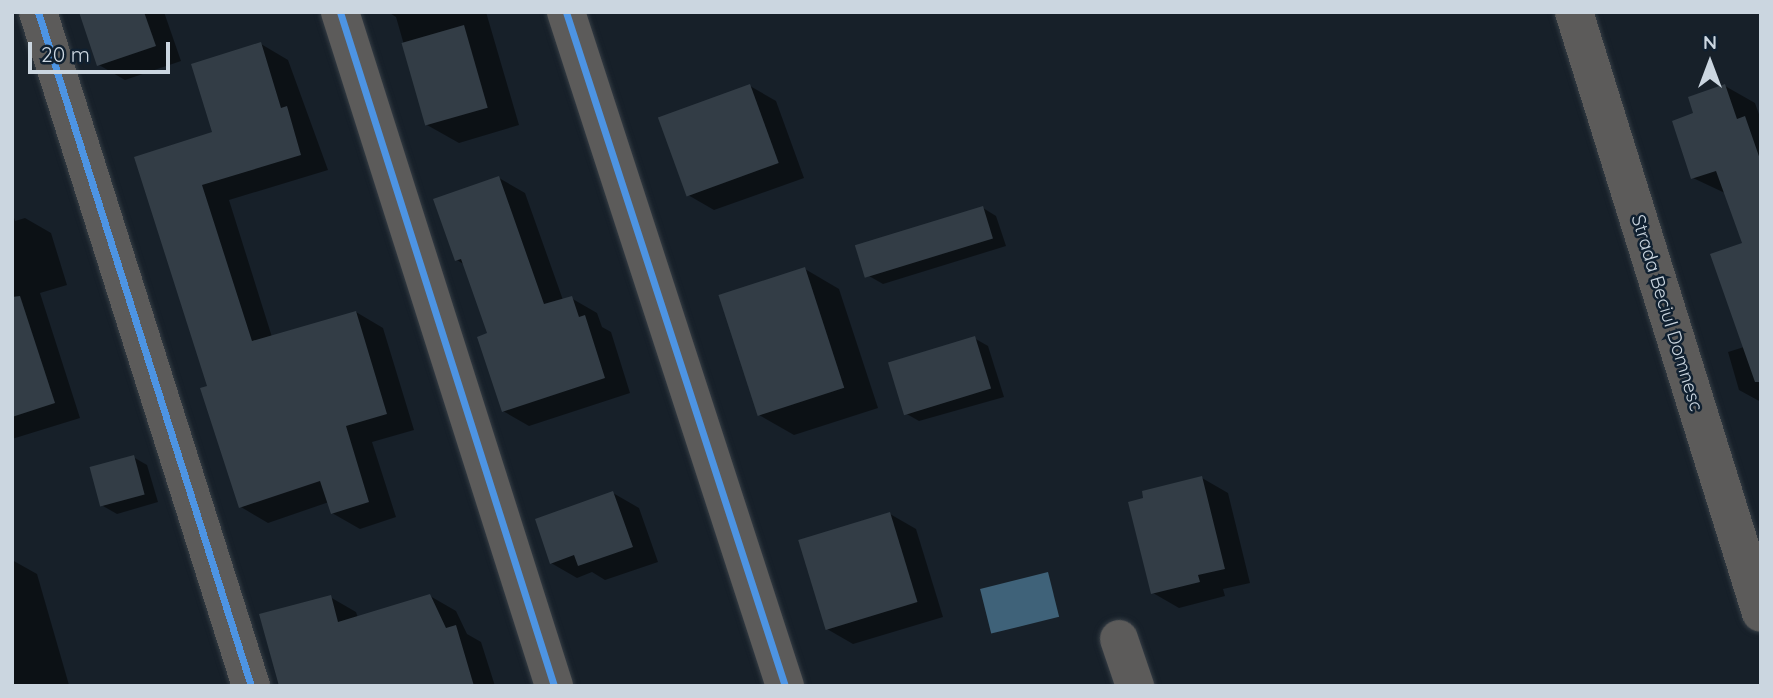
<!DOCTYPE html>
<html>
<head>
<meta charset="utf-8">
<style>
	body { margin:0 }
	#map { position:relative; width:1773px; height:698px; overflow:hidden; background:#172029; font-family:Quicksand,sans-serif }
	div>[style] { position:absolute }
	.water>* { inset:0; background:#3f6279; transform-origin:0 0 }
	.shadow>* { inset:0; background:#0007 }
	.building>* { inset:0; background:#333d46; transform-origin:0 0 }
	.roads { filter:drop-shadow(0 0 2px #353d45) drop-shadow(0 0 2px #353d45) }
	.street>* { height:38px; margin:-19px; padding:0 19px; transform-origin:19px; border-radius:19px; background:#5c5b5a }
	.cycleway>* { height:7px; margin:-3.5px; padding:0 3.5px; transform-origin:3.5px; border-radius:3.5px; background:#4d94e3 }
	span { translate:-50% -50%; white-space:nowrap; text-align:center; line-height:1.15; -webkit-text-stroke:5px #102030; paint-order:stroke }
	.street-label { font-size:19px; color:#cbd6e0 }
	.frame { position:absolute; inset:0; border:14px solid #cbd6e0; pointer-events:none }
	.north { position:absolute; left:1675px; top:28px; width:70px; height:70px; -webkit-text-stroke:5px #102030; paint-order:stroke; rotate:0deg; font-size:19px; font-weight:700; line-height:28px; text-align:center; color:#cbd6e0 }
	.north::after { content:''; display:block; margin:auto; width:24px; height:32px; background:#cbd6e0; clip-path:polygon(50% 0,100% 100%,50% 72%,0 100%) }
	.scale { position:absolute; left:28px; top:42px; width:142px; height:32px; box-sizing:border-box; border:4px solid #cbd6e0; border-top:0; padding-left:9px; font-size:21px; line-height:24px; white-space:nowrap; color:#cbd6e0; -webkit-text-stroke:5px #102030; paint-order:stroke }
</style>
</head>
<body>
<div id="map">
	<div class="water">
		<div style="left:1048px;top:572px;width:46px;height:70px;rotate:76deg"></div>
	</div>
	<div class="shadow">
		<div style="clip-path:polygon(81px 12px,164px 12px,181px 61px,125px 80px,99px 65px)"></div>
		<div style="clip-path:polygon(388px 12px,486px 12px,519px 125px,459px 143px,427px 125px,396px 17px)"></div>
		<div style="clip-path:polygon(261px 44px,288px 60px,328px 170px,229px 200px,272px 337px,356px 312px,383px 328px,414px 430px,372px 442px,396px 517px,360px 529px,332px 513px,329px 502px,268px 523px,241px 507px,209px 387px,136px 158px,214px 133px)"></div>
		<div style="clip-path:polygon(750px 86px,776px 101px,804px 178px,714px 210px,688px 195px,698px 105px)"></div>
		<div style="clip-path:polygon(1725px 86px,1755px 103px,1761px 120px,1761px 402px,1739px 390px,1728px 352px,1744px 347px,1744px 244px,1727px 194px,1693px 178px,1696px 114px)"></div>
		<div style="clip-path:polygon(499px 178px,525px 193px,563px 300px,571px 298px,597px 313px,602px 327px,611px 332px,630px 393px,529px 426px,503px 411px,489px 334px,465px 265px,457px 260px)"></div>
		<div style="clip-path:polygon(983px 208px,996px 216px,1006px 246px,883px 284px,869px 276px)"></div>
		<div style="clip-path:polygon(12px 211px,15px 221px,25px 218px,51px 233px,67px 285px,40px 293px,80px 418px,12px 439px)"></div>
		<div style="clip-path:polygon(805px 269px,839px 289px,878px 408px,794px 435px,759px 415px)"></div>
		<div style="clip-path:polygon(974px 338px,988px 346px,1004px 397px,919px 421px,905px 413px)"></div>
		<div style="clip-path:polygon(133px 457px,147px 465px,158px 502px,117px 514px,103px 506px)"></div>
		<div style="clip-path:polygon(1202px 478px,1228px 493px,1250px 583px,1223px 589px,1225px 596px,1179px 608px,1153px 593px)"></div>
		<div style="clip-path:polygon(613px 493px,639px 508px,658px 562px,605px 580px,592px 572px,577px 578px,551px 563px)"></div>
		<div style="clip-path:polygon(890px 514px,916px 529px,943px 617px,853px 644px,827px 629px)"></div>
		<div style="clip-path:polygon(12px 560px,37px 574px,69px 685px,12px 686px)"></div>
		<div style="clip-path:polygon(430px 596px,456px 611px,467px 634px,481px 642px,495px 686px,281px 686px,330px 597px,356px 612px,358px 618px)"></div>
	</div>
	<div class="building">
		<div style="clip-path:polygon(79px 12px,144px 12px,156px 46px,97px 66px)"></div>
		<div style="left:464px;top:25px;width:86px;height:65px;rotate:74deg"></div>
		<div style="clip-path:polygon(261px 42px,281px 108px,287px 106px,301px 155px,202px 185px,252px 341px,356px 311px,387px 414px,346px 426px,369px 502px,331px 514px,320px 481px,239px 508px,200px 388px,207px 386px,134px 157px,212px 132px,191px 64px)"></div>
		<div style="left:750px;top:84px;width:84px;height:98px;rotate:70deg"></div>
		<div style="clip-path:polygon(1725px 84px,1737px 119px,1745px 116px,1761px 162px,1761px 382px,1755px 382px,1710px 254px,1742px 243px,1716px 171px,1691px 179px,1672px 121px,1693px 113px,1688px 97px)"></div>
		<div style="clip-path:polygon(499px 176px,544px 304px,572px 296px,579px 317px,585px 315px,605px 378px,502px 412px,477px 337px,487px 333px,461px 259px,455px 261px,433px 199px)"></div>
		<div style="left:983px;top:206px;width:34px;height:134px;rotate:73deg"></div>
		<div style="left:805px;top:267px;width:127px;height:91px;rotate:72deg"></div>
		<div style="clip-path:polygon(20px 296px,55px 403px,12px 417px,12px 297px)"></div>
		<div style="left:975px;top:336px;width:55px;height:91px;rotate:73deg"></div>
		<div style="left:134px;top:455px;width:41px;height:46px;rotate:75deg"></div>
		<div style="clip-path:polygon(1202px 476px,1225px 569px,1198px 575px,1200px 582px,1151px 594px,1128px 502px,1143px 498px,1142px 491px)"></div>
		<div style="clip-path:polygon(613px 491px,633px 547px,578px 566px,574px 555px,550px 564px,535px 519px)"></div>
		<div style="left:890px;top:512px;width:94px;height:96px;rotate:73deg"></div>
		<div style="clip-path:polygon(430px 594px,446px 628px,456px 625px,474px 686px,279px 686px,259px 614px,331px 595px,338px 622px)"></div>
	</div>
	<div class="roads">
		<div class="street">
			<div style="left:38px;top:12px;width:707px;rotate:72.46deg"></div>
			<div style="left:340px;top:12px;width:707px;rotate:72.38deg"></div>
			<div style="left:566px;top:12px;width:709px;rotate:72deg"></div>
			<div style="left:1574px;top:12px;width:629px;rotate:72.72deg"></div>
			<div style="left:1119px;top:639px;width:50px;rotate:71.2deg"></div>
		</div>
	</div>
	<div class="cycleway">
		<div style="left:38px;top:12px;width:707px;rotate:72.46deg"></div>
		<div style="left:340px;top:12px;width:707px;rotate:72.38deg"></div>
		<div style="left:566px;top:12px;width:709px;rotate:72deg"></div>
	</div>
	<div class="street-label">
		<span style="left:1667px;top:313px;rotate:73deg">Strada Beciul Domnesc</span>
	</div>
	<div class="frame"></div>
	<div class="north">N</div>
	<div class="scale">20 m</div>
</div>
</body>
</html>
